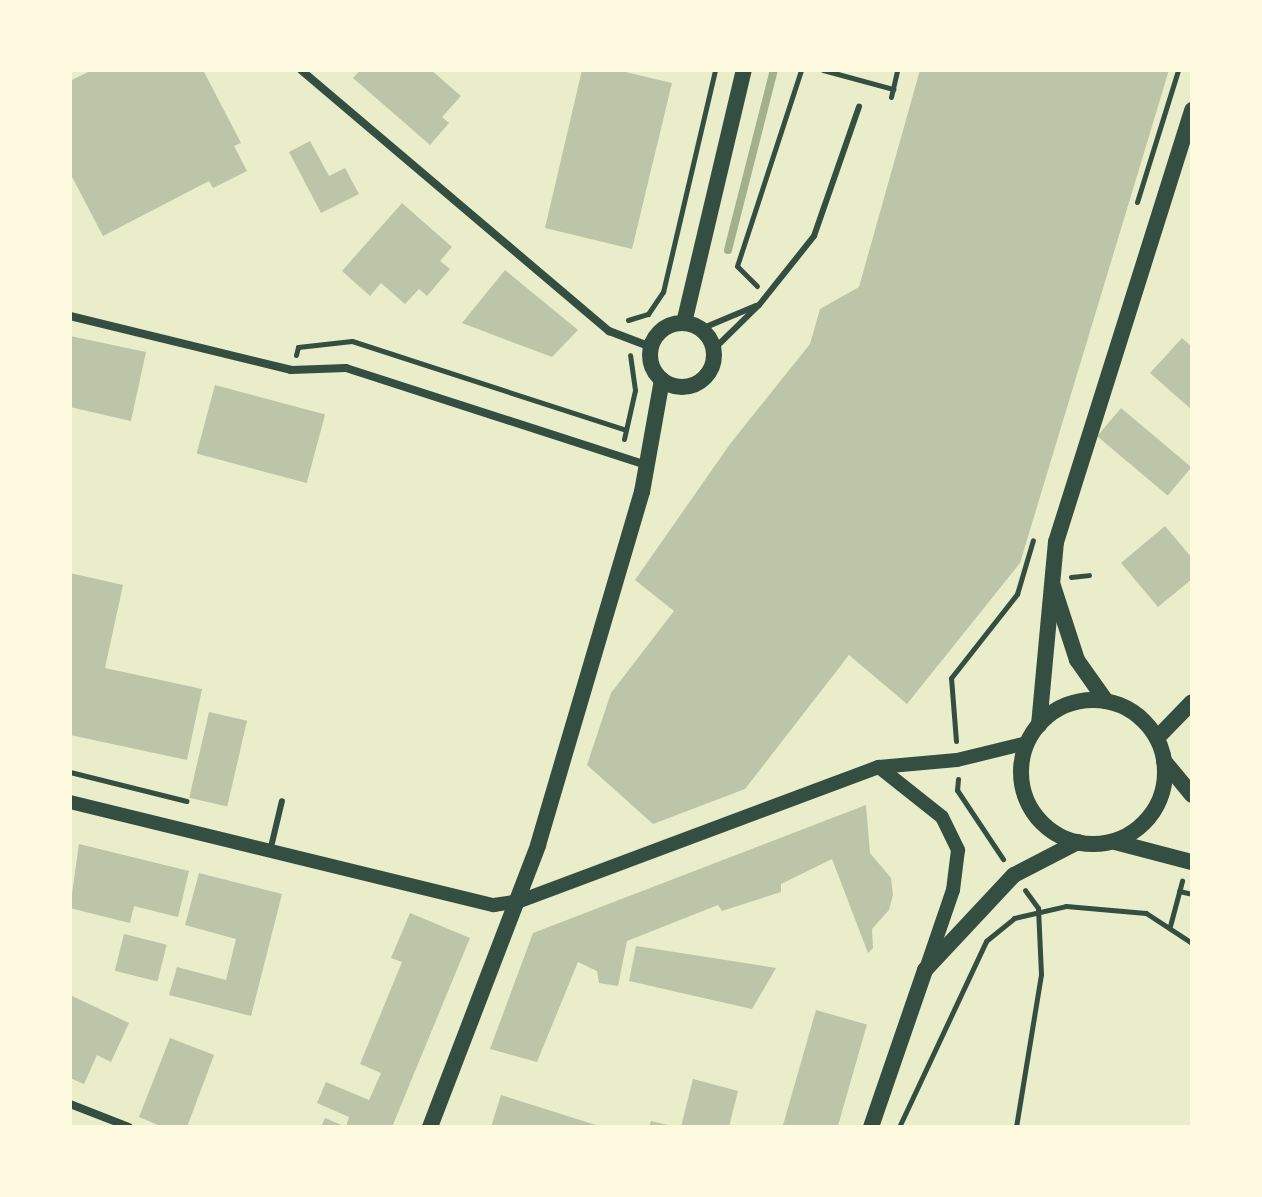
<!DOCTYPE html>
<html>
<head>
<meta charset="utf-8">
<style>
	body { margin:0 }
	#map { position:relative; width:1262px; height:1197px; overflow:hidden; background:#e9edc9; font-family:"Open Sans",sans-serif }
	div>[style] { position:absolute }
	.stream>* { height:8px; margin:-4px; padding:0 4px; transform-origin:4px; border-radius:4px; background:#a3b18a }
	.building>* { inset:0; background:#bcc5a7; transform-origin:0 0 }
	.path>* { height:5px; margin:-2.5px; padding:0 2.5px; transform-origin:2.5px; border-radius:2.5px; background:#344e41 }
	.service>* { height:6px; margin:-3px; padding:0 3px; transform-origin:3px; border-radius:3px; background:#344e41 }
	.minor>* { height:8px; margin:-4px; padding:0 4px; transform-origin:4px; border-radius:4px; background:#344e41 }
	.tertiary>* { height:14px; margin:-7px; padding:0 7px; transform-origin:7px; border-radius:7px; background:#344e41 }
	.secondary>* { height:16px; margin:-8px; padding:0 8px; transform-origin:8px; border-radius:8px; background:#344e41 }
	.secondary>.ring { margin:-8px; padding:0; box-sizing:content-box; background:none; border:16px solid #344e41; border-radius:50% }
	span { translate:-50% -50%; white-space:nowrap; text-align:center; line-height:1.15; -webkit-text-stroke:8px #fefae0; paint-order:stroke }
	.frame { position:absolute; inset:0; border:72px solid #fefae0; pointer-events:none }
</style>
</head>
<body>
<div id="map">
	<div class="stream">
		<div style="left:728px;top:250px;width:186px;rotate:-75.7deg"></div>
	</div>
	<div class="building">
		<div style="clip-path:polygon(92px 70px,203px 70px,241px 143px,234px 146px,247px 171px,213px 188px,209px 181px,103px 236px,70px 173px,70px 81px)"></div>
		<div style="clip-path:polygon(360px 70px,431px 70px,461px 96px,442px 117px,449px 123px,430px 145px,353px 78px)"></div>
		<div style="clip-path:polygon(582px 70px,617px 70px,672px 83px,632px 249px,545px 228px)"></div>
		<div style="clip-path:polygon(920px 70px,1169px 70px,1020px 563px,907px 704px,849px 655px,745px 789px,653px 824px,587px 765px,611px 693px,674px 611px,635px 580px,730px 444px,810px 344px,820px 309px,859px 287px)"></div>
		<div style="clip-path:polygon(310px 141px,329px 176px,345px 168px,359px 194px,321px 213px,289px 152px)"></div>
		<div style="clip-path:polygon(402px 203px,452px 247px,440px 261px,450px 269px,427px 296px,419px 289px,405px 304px,381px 283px,370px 296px,342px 271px)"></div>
		<div style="clip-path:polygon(505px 270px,578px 330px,552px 357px,462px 323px)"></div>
		<div style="clip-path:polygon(70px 336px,146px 352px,131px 421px,70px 407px)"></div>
		<div style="clip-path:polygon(1182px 338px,1192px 347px,1192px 410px,1150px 373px)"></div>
		<div style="left:215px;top:385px;width:114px;height:71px;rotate:15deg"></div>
		<div style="left:1121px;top:408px;width:92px;height:37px;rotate:40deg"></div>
		<div style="clip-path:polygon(1165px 526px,1192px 558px,1192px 579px,1158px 607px,1121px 563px)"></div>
		<div style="clip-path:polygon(70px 573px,123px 585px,105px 668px,202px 689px,187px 760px,70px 735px)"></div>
		<div style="left:209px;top:712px;width:39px;height:88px;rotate:13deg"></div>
		<div style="clip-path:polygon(866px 805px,870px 853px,891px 878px,893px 895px,889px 910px,872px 929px,873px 948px,868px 953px,832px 859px,781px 884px,781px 892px,722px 911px,718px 905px,627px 941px,618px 986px,599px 983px,597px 971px,578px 962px,537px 1062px,490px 1049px,533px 933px)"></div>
		<div style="clip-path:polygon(79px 844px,189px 871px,178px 917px,134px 906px,130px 923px,70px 908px)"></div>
		<div style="clip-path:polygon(199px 873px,282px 894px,251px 1016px,169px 995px,177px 967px,226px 980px,236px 939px,185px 925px)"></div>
		<div style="clip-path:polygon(410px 913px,470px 938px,392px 1127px,321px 1127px,325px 1118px,346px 1127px,349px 1117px,317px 1103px,326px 1082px,369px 1100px,381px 1073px,360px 1064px,402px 962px,391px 958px)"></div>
		<div style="left:124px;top:934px;width:44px;height:38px;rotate:14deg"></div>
		<div style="clip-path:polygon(636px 946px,776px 968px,752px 1009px,629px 981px)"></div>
		<div style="clip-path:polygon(70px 995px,129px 1023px,111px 1062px,97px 1055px,84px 1084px,70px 1078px)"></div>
		<div style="left:816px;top:1010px;width:53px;height:122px;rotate:16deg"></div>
		<div style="clip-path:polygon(170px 1038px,214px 1055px,187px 1127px,163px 1127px,139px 1117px)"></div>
		<div style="clip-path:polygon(693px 1079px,738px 1091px,729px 1127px,681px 1127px)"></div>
		<div style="clip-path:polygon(501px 1095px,599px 1126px,599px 1127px,491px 1127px)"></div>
		<div style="clip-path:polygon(651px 1121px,672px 1126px,672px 1127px,649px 1127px)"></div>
	</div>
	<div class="path">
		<div style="left:823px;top:70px;width:73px;rotate:15.2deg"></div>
		<div style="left:891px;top:97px;width:28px;rotate:-77deg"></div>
		<div style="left:1137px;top:202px;width:138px;rotate:-72.7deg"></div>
		<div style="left:757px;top:286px;width:28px;rotate:-135deg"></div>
		<div style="left:737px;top:266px;width:206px;rotate:-71.9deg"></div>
		<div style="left:628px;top:320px;width:21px;rotate:-17deg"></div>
		<div style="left:648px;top:314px;width:27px;rotate:-56deg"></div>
		<div style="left:663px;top:292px;width:228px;rotate:-76.8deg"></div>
		<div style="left:296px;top:355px;width:8px;rotate:-76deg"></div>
		<div style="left:298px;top:347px;width:54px;rotate:-6.3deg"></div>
		<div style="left:352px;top:341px;width:288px;rotate:18deg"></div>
		<div style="left:624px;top:439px;width:50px;rotate:-77.3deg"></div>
		<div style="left:635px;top:390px;width:35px;rotate:-98deg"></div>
		<div style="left:1071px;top:577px;width:18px;rotate:-6deg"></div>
		<div style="left:956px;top:741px;width:63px;rotate:-94.5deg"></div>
		<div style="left:951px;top:678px;width:107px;rotate:-51.8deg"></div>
		<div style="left:1017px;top:594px;width:56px;rotate:-73.5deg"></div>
		<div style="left:70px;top:772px;width:120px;rotate:14deg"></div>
		<div style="left:958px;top:779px;width:11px;rotate:95deg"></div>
		<div style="left:957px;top:790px;width:83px;rotate:56.3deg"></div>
		<div style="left:1179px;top:891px;width:13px;rotate:13deg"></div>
		<div style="left:1170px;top:926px;width:47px;rotate:-75.1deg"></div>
		<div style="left:899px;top:1127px;width:205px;rotate:-64.9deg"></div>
		<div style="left:986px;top:941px;width:36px;rotate:-39deg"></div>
		<div style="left:1014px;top:918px;width:53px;rotate:-13deg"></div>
		<div style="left:1066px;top:906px;width:80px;rotate:5deg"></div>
		<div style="left:1146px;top:913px;width:55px;rotate:33.1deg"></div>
		<div style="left:1016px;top:1127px;width:155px;rotate:-80.7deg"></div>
		<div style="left:1041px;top:974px;width:66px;rotate:-92.6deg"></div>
		<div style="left:1038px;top:908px;width:22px;rotate:-126deg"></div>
	</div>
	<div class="service">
		<div style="left:701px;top:329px;width:60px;rotate:-22.7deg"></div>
		<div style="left:713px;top:350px;width:64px;rotate:-44.4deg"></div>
		<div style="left:759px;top:305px;width:88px;rotate:-51.4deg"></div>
		<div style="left:814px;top:236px;width:137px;rotate:-70.8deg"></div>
		<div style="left:271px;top:847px;width:47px;rotate:-76.6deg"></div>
	</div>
	<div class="minor">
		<div style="left:301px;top:70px;width:404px;rotate:40.3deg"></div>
		<div style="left:609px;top:331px;width:45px;rotate:20.9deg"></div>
		<div style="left:70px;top:316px;width:228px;rotate:13.7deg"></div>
		<div style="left:291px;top:370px;width:55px;rotate:-2.1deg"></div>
		<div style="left:346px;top:368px;width:316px;rotate:17.9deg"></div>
		<div style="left:70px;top:1104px;width:63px;rotate:21.3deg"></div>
	</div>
	<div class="tertiary">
		<div style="left:879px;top:767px;width:80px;rotate:38.4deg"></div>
		<div style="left:942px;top:817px;width:37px;rotate:64deg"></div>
		<div style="left:958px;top:850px;width:40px;rotate:97.1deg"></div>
		<div style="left:953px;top:890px;width:80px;rotate:108.9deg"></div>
		<div style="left:70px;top:802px;width:436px;rotate:13.7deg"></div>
		<div style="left:494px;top:905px;width:26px;rotate:-9deg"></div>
		<div style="left:520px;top:901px;width:383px;rotate:-20.5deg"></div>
		<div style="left:879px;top:767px;width:78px;rotate:-5.1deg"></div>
		<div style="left:957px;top:760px;width:72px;rotate:-13.7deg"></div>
	</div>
	<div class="secondary">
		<div style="left:684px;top:323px;width:260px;rotate:-76.7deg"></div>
		<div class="ring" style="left:650px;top:323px;width:48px;height:48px"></div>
		<div style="left:1053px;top:586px;width:78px;rotate:72deg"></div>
		<div style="left:1077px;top:660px;width:50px;rotate:54.7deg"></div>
		<div class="ring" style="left:1021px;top:700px;width:128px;height:128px"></div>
		<div style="left:1039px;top:725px;width:184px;rotate:-84.7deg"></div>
		<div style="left:1056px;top:542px;width:453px;rotate:-72.5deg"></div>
		<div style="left:1157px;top:738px;width:50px;rotate:-45.8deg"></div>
		<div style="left:1164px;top:761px;width:44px;rotate:50.5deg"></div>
		<div style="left:1115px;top:842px;width:80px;rotate:14.6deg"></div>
		<div style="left:430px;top:1127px;width:302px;rotate:-69deg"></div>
		<div style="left:538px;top:845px;width:368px;rotate:-73.6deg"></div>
		<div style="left:642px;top:492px;width:114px;rotate:-79.9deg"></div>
		<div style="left:871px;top:1127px;width:166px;rotate:-71deg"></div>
		<div style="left:925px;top:970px;width:130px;rotate:-46.9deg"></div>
		<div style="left:1014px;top:875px;width:72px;rotate:-27.3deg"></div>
	</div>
	<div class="frame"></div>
</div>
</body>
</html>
